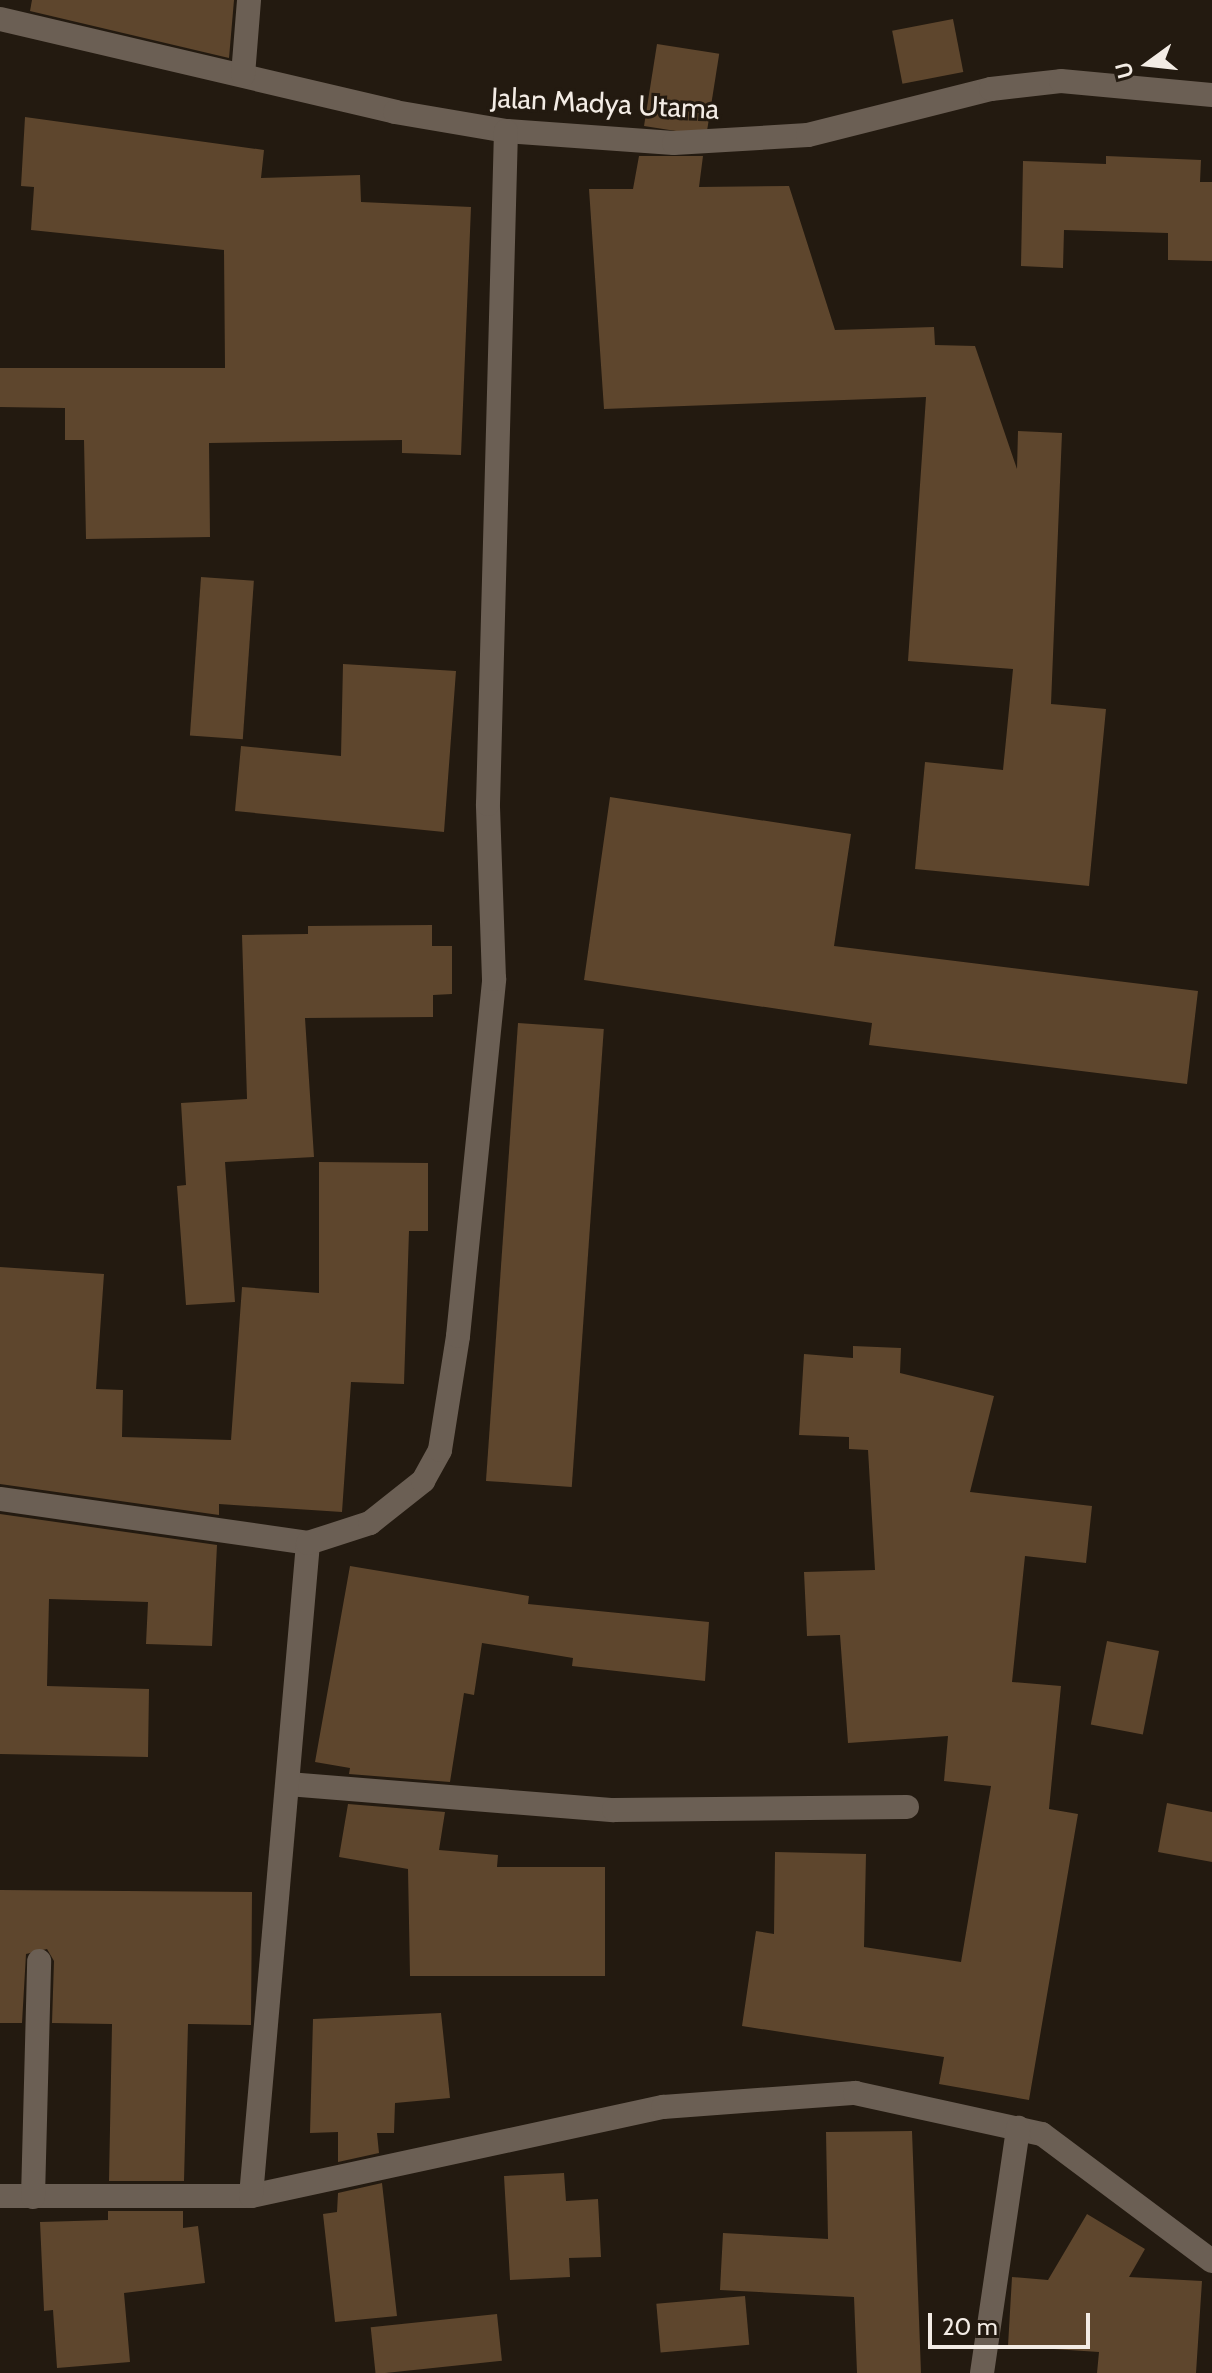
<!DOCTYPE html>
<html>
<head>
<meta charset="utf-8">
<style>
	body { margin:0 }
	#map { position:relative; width:1212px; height:2373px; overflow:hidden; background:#231a10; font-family:Cabin,sans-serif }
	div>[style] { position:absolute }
	.building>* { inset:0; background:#5e462d; transform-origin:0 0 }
	.minor>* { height:24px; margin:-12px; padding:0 12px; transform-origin:12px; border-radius:12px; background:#6b5f54 }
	span { translate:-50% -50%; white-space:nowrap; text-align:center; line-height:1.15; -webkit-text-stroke:6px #231a10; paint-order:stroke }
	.street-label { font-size:28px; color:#f3ece5 }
	.north { position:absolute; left:1108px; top:24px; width:80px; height:80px; -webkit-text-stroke:6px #231a10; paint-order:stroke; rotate:255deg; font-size:22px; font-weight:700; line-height:32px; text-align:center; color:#f3ece5 }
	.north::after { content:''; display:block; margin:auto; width:28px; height:36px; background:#f3ece5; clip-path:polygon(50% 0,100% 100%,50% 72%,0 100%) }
	.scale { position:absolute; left:928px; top:2313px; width:162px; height:36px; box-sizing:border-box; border:4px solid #f3ece5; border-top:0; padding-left:10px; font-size:24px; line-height:28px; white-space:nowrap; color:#f3ece5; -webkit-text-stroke:6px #231a10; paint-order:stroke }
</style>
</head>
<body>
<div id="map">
	<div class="building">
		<div style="clip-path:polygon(32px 0,234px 0,229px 58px,30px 11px)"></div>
		<div style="left:953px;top:19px;width:54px;height:62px;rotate:79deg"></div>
		<div style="left:657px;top:44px;width:63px;height:83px;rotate:9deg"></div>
		<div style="clip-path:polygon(25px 117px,264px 150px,261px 178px,360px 175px,361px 202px,471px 207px,461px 455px,402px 453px,402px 440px,209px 443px,210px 537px,86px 539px,84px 440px,65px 440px,65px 408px,0 407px,0 368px,225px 368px,224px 250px,31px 230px,34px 187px,21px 186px)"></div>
		<div style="clip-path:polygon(639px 156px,703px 156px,699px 187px,789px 186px,835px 330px,934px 327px,935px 345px,975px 346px,1017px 469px,1018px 431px,1062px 433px,1051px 704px,1106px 709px,1089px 886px,915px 869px,925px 762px,1003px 770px,1013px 669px,908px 661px,926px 397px,604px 409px,589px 189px,633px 189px)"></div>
		<div style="clip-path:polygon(1106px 156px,1201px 160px,1200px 182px,1212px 182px,1212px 261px,1168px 260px,1168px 233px,1064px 230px,1063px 268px,1021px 266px,1023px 161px,1106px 164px)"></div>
		<div style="left:201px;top:577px;width:53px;height:159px;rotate:4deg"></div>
		<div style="clip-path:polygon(343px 664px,456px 671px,444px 832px,235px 811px,241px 746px,341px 756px)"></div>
		<div style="clip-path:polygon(610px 797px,851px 834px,834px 946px,1198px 991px,1187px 1084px,869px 1045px,872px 1023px,584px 980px)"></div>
		<div style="clip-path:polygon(432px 925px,432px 946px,452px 946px,452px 994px,433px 995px,433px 1017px,305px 1018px,314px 1157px,225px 1162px,235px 1302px,186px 1305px,177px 1186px,186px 1185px,181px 1103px,247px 1099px,242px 935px,308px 934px,308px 926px)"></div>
		<div style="left:518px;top:1023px;width:86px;height:459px;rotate:4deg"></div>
		<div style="clip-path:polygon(319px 1162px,428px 1163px,428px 1231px,409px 1231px,404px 1384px,351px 1382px,342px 1512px,219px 1504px,219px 1515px,0 1484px,0 1267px,104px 1274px,96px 1389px,123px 1390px,122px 1437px,231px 1440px,242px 1287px,319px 1293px)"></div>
		<div style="clip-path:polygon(853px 1346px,901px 1348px,900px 1373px,994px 1396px,970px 1492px,1092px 1506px,1086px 1563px,1025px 1556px,1012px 1682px,1061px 1686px,1049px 1809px,1078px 1814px,1029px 2100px,939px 2084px,944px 2057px,742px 2026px,756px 1931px,774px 1934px,775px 1852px,866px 1854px,864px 1947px,961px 1962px,991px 1786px,944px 1781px,948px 1736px,848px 1743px,840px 1635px,807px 1636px,804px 1572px,875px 1570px,868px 1450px,849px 1449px,849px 1437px,799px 1435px,804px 1354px,853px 1358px)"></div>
		<div style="clip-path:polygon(0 1514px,217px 1545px,212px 1646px,146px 1644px,148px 1602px,49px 1599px,47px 1686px,149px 1689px,148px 1757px,0 1754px)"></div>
		<div style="clip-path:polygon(350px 1566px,529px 1596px,528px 1604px,709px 1622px,705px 1681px,572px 1666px,573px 1658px,482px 1643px,474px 1695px,464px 1693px,450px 1782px,349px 1774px,350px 1768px,315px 1762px)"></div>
		<div style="left:1107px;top:1641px;width:53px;height:85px;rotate:11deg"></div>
		<div style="clip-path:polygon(1167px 1803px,1212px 1812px,1212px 1862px,1158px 1852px)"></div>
		<div style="clip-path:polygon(348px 1804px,445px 1812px,439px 1850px,498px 1855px,497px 1867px,605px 1867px,605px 1976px,410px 1976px,408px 1869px,339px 1857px)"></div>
		<div style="clip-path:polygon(0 1890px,252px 1892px,251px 2025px,188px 2024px,184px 2181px,109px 2181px,112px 2024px,52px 2023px,54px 1961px,47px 1949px,26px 1954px,22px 2023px,0 2023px)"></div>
		<div style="clip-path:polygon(441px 2013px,450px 2098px,395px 2103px,394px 2133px,377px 2133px,379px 2153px,338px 2162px,338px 2132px,310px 2133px,313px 2019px)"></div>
		<div style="clip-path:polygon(912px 2131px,921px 2373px,857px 2373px,854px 2297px,720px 2290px,723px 2233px,828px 2239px,826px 2132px)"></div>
		<div style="clip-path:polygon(564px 2173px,566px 2201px,598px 2199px,601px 2257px,569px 2258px,570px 2277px,510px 2280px,504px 2176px)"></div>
		<div style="clip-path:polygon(382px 2183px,397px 2316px,335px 2322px,323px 2214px,337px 2212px,338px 2193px)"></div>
		<div style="clip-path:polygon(108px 2211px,183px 2211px,183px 2228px,198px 2226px,205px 2283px,124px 2293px,130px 2362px,57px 2368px,53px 2310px,44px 2311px,40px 2222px,108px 2220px)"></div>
		<div style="clip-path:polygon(1087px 2214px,1145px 2249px,1129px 2277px,1202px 2281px,1196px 2373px,1097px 2373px,1099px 2352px,1008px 2346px,1012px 2277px,1048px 2280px)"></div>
		<div style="left:745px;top:2296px;width:49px;height:89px;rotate:85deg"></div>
		<div style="left:497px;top:2314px;width:47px;height:127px;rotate:84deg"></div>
	</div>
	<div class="minor">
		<div style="left:0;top:19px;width:406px;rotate:13.2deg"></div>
		<div style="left:395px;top:112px;width:113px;rotate:9.7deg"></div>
		<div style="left:506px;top:131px;width:168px;rotate:4.1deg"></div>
		<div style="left:674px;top:143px;width:134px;rotate:-3.4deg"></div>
		<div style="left:808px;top:135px;width:189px;rotate:-14.1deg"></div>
		<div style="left:991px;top:89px;width:70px;rotate:-6.5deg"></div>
		<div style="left:1061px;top:81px;width:152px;rotate:5.3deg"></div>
		<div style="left:243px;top:75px;width:75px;rotate:-85.4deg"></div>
		<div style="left:0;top:1499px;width:311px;rotate:8.1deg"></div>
		<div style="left:288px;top:1784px;width:327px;rotate:4.6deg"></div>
		<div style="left:614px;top:1810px;width:293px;rotate:-0.6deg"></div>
		<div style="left:0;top:2196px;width:251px"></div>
		<div style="left:251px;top:2196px;width:422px;rotate:-12.2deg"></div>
		<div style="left:663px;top:2107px;width:193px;rotate:-4.2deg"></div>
		<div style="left:855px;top:2093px;width:191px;rotate:12.4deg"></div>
		<div style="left:1042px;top:2134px;width:212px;rotate:36.8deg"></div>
		<div style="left:251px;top:2196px;width:655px;rotate:-85.01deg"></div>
		<div style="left:308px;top:1543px;width:65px;rotate:-17.9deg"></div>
		<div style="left:370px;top:1523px;width:68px;rotate:-38.4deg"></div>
		<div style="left:423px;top:1481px;width:35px;rotate:-61deg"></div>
		<div style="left:440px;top:1450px;width:115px;rotate:-81deg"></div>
		<div style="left:458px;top:1336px;width:359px;rotate:-84.2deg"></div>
		<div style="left:494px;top:979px;width:175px;rotate:-92deg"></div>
		<div style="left:488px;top:804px;width:673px;rotate:-88.47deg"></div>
		<div style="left:33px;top:2197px;width:236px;rotate:-88.5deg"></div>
		<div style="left:982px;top:2373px;width:248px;rotate:-81.6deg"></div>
	</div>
	<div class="street-label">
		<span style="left:605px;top:103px;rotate:3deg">Jalan Madya Utama</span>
	</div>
	<div class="north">U</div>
	<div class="scale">20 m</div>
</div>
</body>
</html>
